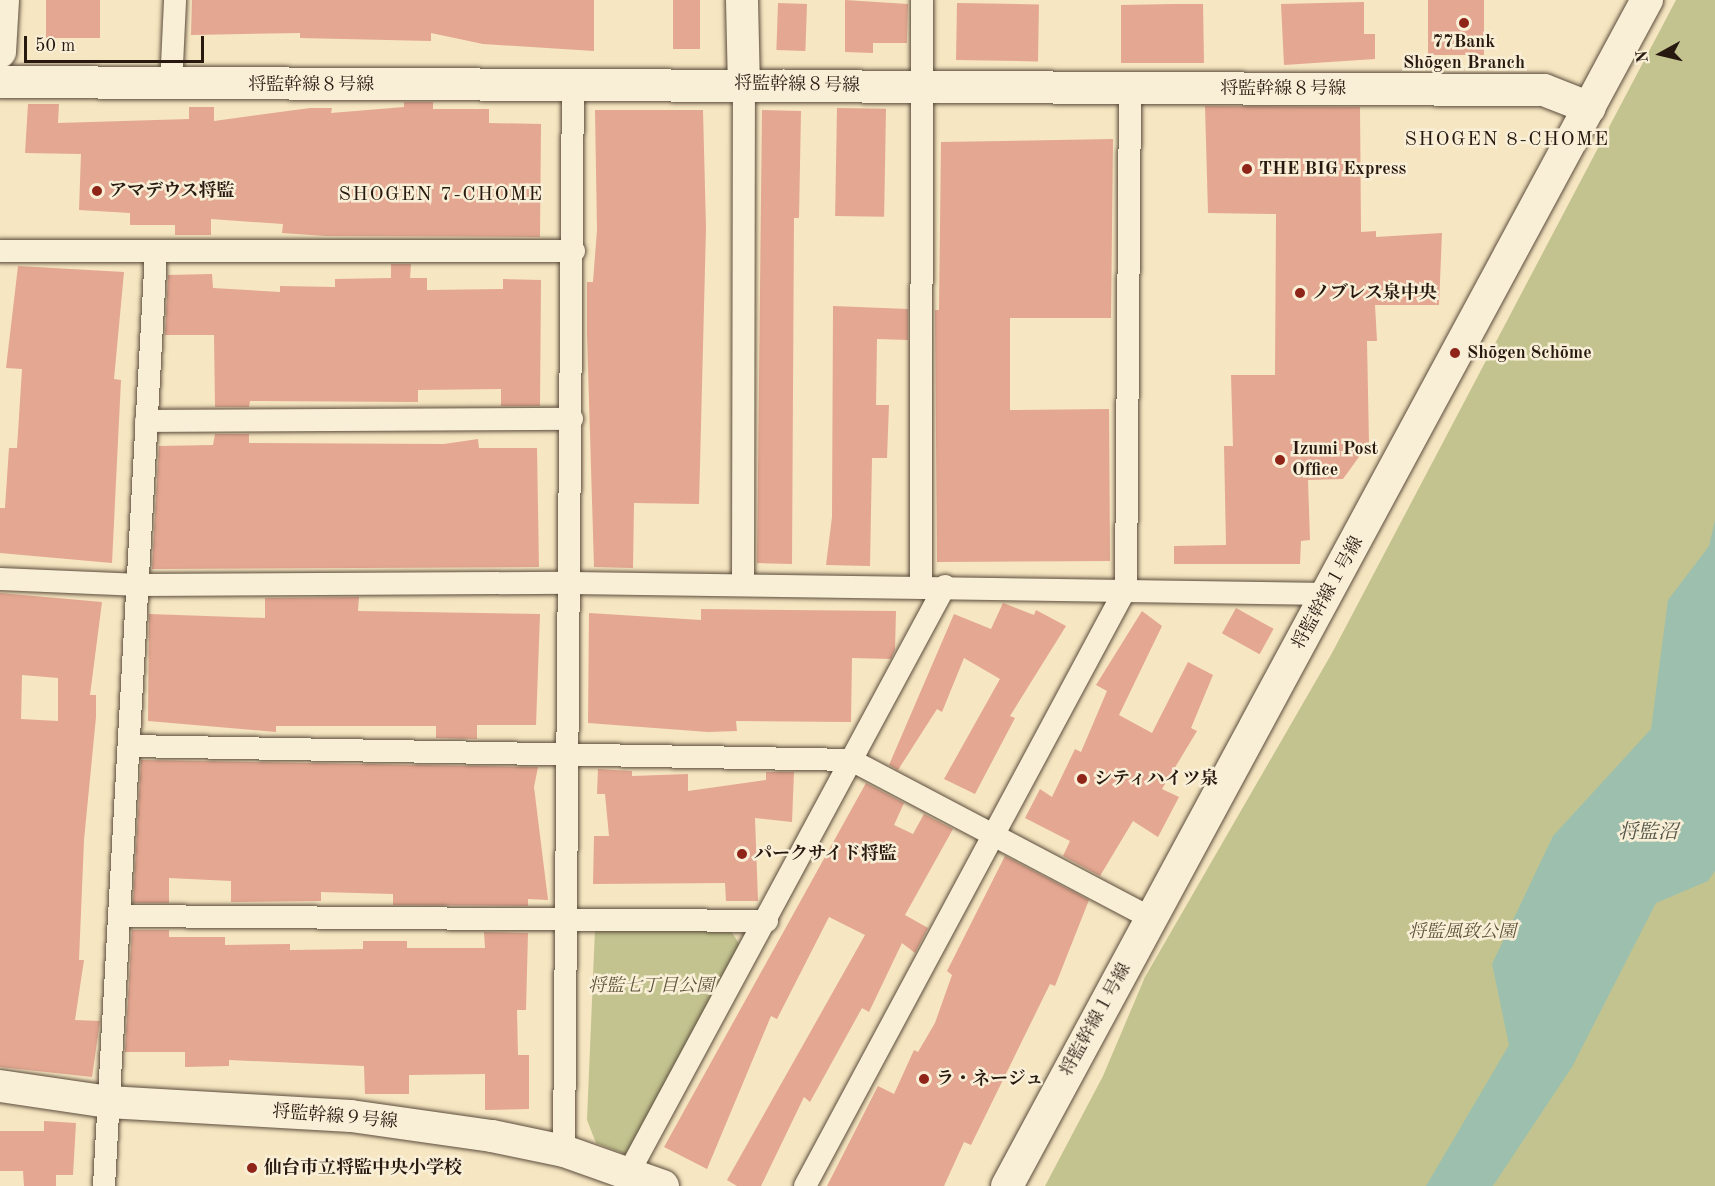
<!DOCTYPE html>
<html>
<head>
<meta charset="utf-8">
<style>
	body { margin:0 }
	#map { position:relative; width:1715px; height:1186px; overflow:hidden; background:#f6e6c1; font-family:"Old Standard TT","Noto Serif JP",serif }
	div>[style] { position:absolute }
	.green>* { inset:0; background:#c2c38f }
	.water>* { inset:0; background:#9dc0ae }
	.building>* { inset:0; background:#e4a791; transform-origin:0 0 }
	.roads { filter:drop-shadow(0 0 2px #5b4c3c) drop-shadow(0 0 2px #5b4c3c) }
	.street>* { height:22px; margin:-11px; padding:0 11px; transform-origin:11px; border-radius:11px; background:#f9efd7 }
	.secondary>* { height:32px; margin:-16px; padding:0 16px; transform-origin:16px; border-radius:16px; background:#f9efd7 }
	.dots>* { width:16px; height:16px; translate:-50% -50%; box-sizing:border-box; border:3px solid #f9efd7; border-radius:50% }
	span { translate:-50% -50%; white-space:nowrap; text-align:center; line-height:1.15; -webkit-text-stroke:5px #f9efd7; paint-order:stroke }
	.poi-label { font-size:18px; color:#271910; font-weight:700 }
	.left { translate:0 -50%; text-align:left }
	.street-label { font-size:18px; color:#271910 }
	.park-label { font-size:18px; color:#5d543c; font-style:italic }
	.neighbourhood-label { font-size:20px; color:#271910; letter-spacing:1.5px }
	.water-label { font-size:20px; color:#505347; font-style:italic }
	.north { position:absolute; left:1631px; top:24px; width:60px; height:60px; -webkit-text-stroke:4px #f9efd7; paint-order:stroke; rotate:262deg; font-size:16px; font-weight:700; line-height:24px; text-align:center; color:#271910 }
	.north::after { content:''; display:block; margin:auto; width:21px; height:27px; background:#271910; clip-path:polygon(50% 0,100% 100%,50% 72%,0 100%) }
	.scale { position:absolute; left:24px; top:36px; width:180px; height:27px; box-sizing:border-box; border:3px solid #271910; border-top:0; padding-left:8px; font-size:18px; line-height:21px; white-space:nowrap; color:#271910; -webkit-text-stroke:4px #f9efd7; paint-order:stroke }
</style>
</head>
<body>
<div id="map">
	<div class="green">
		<div style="clip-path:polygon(1676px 0,1715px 0,1715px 1186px,1045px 1186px,1103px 1076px,1145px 977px,1332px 653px)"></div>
		<div style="clip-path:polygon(729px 928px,740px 945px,627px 1155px,596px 1143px,587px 1120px,595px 929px)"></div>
	</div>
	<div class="water">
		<div style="clip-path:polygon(1715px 520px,1715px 871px,1708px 881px,1656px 903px,1572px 1067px,1493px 1186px,1426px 1186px,1509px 1045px,1492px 964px,1553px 836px,1651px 729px,1668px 600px,1709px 546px)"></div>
	</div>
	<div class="building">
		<div style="left:46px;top:0;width:54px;height:38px"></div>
		<div style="clip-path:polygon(192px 0,594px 0,594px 51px,483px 44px,431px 33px,431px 41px,300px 38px,300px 33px,191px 35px)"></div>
		<div style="left:673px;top:0;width:27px;height:49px"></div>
		<div style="clip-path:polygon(845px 0,908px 4px,907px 43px,873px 43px,873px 53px,845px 52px)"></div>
		<div style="left:1428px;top:0;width:56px;height:55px"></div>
		<div style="clip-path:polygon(1364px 2px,1364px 34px,1375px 34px,1375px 59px,1284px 65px,1281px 4px)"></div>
		<div style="left:957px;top:3px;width:82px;height:57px;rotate:1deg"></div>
		<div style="left:807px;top:4px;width:47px;height:29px;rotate:92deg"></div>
		<div style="clip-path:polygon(1174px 4px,1203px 4px,1204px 63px,1121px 63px,1121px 5px)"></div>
		<div style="clip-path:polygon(404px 102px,433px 102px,433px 109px,489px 109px,489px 123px,541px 124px,540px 237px,326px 236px,282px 233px,283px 224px,211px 219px,211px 235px,175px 235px,175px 225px,130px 225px,130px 213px,79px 210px,81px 154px,25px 153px,28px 104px,59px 104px,58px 123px,189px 119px,189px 107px,214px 107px,214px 121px,310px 108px,332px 108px,331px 113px,404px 107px)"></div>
		<div style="clip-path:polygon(1205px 106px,1360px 107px,1361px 232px,1376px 231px,1376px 237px,1442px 233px,1439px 305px,1375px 305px,1377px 341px,1367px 341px,1369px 443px,1343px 479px,1308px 480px,1310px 540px,1301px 541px,1300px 564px,1174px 564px,1174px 546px,1226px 545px,1224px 446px,1233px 446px,1231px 375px,1275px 375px,1276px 214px,1208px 213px)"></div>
		<div style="left:837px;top:108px;width:49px;height:108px;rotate:1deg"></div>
		<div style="clip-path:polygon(595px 110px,703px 110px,706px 228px,699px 504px,634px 503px,633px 568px,594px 567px,587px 334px,587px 282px,593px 282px,597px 230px)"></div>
		<div style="clip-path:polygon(762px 110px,801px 111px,799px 218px,794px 218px,792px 564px,757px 563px)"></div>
		<div style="clip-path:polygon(1113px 139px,1111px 318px,1010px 318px,1010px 410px,1109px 409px,1110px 561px,937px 562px,935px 310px,939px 310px,941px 142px)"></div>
		<div style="clip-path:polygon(391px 264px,411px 264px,410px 278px,427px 278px,427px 290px,503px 289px,503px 279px,541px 280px,540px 406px,501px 406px,501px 389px,418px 390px,418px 402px,250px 401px,249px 407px,215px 407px,214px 335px,165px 335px,168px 275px,212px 274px,213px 288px,280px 292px,280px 286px,335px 287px,335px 279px,391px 278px)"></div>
		<div style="clip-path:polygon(18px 266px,124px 272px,114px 379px,121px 380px,112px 563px,0 553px,0 508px,5px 508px,9px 448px,17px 448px,22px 369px,6px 368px)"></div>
		<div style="clip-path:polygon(833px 306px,908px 309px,908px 340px,877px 339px,876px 405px,889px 405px,887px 458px,872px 458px,870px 566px,826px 565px,832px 517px)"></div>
		<div style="clip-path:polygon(215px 434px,249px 434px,249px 443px,444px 444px,478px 439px,479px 448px,537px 448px,539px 567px,152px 569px,159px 446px,213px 445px)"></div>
		<div style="clip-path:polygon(evenodd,0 593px,102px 602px,90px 695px,96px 695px,96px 717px,84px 840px,79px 960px,84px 960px,75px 1020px,100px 1021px,92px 1077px,0 1067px,0 593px,22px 675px,58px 678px,58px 721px,21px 719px,22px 675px)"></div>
		<div style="clip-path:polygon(359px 597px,358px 611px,540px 614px,536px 725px,477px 725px,477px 739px,436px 738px,436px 726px,276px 726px,276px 732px,148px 721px,149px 614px,265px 618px,265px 598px)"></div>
		<div style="clip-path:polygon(1003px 603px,1034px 615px,1036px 610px,1066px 626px,1010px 716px,1015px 718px,975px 794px,944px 779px,1000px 679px,964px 658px,942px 712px,937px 709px,898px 770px,889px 765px,954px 614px,991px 629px)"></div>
		<div style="left:1236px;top:608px;width:43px;height:29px;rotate:29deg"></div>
		<div style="clip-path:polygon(701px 609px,896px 611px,895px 650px,891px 659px,852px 658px,851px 722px,736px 721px,737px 731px,708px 732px,588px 723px,589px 613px,701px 620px)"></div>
		<div style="clip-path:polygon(1142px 611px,1162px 626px,1119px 715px,1152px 733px,1188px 662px,1213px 675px,1191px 728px,1197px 731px,1162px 789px,1179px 797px,1158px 837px,1133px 821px,1100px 876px,1063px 856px,1070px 841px,1025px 818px,1040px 789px,1052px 797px,1075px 749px,1081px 752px,1107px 691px,1096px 685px)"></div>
		<div style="clip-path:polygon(141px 760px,538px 767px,534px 787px,548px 900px,528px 899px,528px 906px,393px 905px,393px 894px,321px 892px,321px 901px,231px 902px,231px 881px,169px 878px,169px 903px,133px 903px)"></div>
		<div style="clip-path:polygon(598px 769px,632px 771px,632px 776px,688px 774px,688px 791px,766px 780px,766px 772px,794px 772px,792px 822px,755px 818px,758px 901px,726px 901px,725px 883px,593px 884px,594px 836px,609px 836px,605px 794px,597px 794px)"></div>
		<div style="clip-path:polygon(866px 783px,904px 803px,894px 825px,913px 834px,924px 814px,953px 829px,905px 915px,928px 928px,915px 953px,902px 943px,869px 1012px,862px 1008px,810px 1102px,804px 1097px,761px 1186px,737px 1186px,727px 1180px,865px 935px,829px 917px,777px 1019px,771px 1016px,707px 1169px,664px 1147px)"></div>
		<div style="clip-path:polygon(1005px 856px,1089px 900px,1055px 986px,1050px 984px,971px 1145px,964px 1142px,944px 1186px,827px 1186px,878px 1086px,894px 1094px,914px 1050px,918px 1052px,935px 1023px,952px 975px,947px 971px)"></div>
		<div style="clip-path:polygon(132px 930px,169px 930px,169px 937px,225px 937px,225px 945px,290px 944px,290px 950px,363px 949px,363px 941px,407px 941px,407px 948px,485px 948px,484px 932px,528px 933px,526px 1010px,517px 1010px,518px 1055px,529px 1055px,529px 1109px,485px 1110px,485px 1074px,409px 1075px,409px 1094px,365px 1094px,364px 1066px,229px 1060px,229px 1066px,185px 1067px,185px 1052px,125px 1052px)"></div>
		<div style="clip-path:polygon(44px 1121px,76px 1123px,73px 1175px,56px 1175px,56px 1186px,24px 1186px,23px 1171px,0 1171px,0 1131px,44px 1131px)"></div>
	</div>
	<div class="roads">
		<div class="street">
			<div style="left:171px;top:86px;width:86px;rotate:-87.3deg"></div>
			<div style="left:0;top:251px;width:574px"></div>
			<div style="left:146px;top:421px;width:426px;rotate:-0.3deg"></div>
			<div style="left:0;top:579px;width:140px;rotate:2.5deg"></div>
			<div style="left:140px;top:585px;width:431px;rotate:-0.3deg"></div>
			<div style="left:571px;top:583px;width:757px;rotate:0.83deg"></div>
			<div style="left:743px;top:585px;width:500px;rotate:-89.89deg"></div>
			<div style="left:921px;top:586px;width:586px;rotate:-89.9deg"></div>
			<div style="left:130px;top:746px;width:721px;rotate:1.11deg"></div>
			<div style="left:851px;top:760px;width:339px;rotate:27.8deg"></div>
			<div style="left:120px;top:916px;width:647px;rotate:0.44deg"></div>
			<div style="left:564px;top:1151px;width:1068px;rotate:-89.52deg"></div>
			<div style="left:628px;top:1174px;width:668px;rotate:-61.67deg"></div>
			<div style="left:104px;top:1186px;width:935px;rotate:-86.81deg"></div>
			<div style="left:805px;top:1186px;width:679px;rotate:-61.77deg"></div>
			<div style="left:1126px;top:588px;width:500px;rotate:-89.54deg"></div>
		</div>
		<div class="secondary">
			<div style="left:742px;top:0;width:85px;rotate:88.7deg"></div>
			<div style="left:0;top:52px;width:52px;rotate:-86.7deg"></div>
			<div style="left:0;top:82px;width:1544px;rotate:0.3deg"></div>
			<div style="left:1544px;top:90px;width:49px;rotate:21.4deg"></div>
			<div style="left:0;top:1086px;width:109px;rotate:8.4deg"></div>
			<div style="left:108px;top:1102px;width:243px;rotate:3.3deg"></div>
			<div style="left:351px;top:1116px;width:142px;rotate:8.1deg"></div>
			<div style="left:492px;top:1136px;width:74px;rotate:11.8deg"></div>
			<div style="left:564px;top:1151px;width:105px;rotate:19.5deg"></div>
			<div style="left:1007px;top:1186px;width:1348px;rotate:-61.65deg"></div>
		</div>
	</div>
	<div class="dots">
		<div style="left:1464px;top:23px;background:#8f2418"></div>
		<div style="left:1247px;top:169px;background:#8f2418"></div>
		<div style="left:97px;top:191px;background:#8f2418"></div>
		<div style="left:1300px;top:293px;background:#8f2418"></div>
		<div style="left:1455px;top:353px;background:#8f2418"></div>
		<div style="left:1280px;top:460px;background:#8f2418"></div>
		<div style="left:1082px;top:779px;background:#8f2418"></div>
		<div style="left:742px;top:854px;background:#8f2418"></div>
		<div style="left:924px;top:1079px;background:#8f2418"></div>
		<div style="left:252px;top:1168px;background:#8f2418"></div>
	</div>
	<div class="poi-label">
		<span style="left:1464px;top:53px">77Bank<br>Shōgen Branch</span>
		<span class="left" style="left:1259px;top:169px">THE BIG Express</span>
		<span class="left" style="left:109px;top:191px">アマデウス将監</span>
		<span class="left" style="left:1312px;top:293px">ノブレス泉中央</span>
		<span class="left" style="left:1467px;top:353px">Shōgen 8chōme</span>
		<span class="left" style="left:1292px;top:460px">Izumi Post<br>Office</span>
		<span class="left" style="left:1094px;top:779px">シティハイツ泉</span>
		<span class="left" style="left:754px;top:854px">パークサイド将監</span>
		<span class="left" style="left:936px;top:1079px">ラ・ネージュ</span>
		<span class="left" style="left:264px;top:1168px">仙台市立将監中央小学校</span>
	</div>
	<div class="street-label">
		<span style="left:311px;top:85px">将監幹線８号線</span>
		<span style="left:797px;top:85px;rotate:1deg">将監幹線８号線</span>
		<span style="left:1283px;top:89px">将監幹線８号線</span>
		<span style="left:1328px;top:593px;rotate:-61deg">将監幹線１号線</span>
		<span style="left:1096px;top:1020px;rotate:-61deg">将監幹線１号線</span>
		<span style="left:335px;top:1117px;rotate:5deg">将監幹線９号線</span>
	</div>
	<div class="park-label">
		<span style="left:1462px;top:932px">将監風致公園</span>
		<span style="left:651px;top:986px">将監七丁目公園</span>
	</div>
	<div class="neighbourhood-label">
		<span style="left:1507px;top:140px">SHOGEN 8-CHOME</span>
		<span style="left:441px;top:195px">SHOGEN 7-CHOME</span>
	</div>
	<div class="water-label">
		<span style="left:1648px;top:833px">将監沼</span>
	</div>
	<div class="north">N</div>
	<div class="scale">50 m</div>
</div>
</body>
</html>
